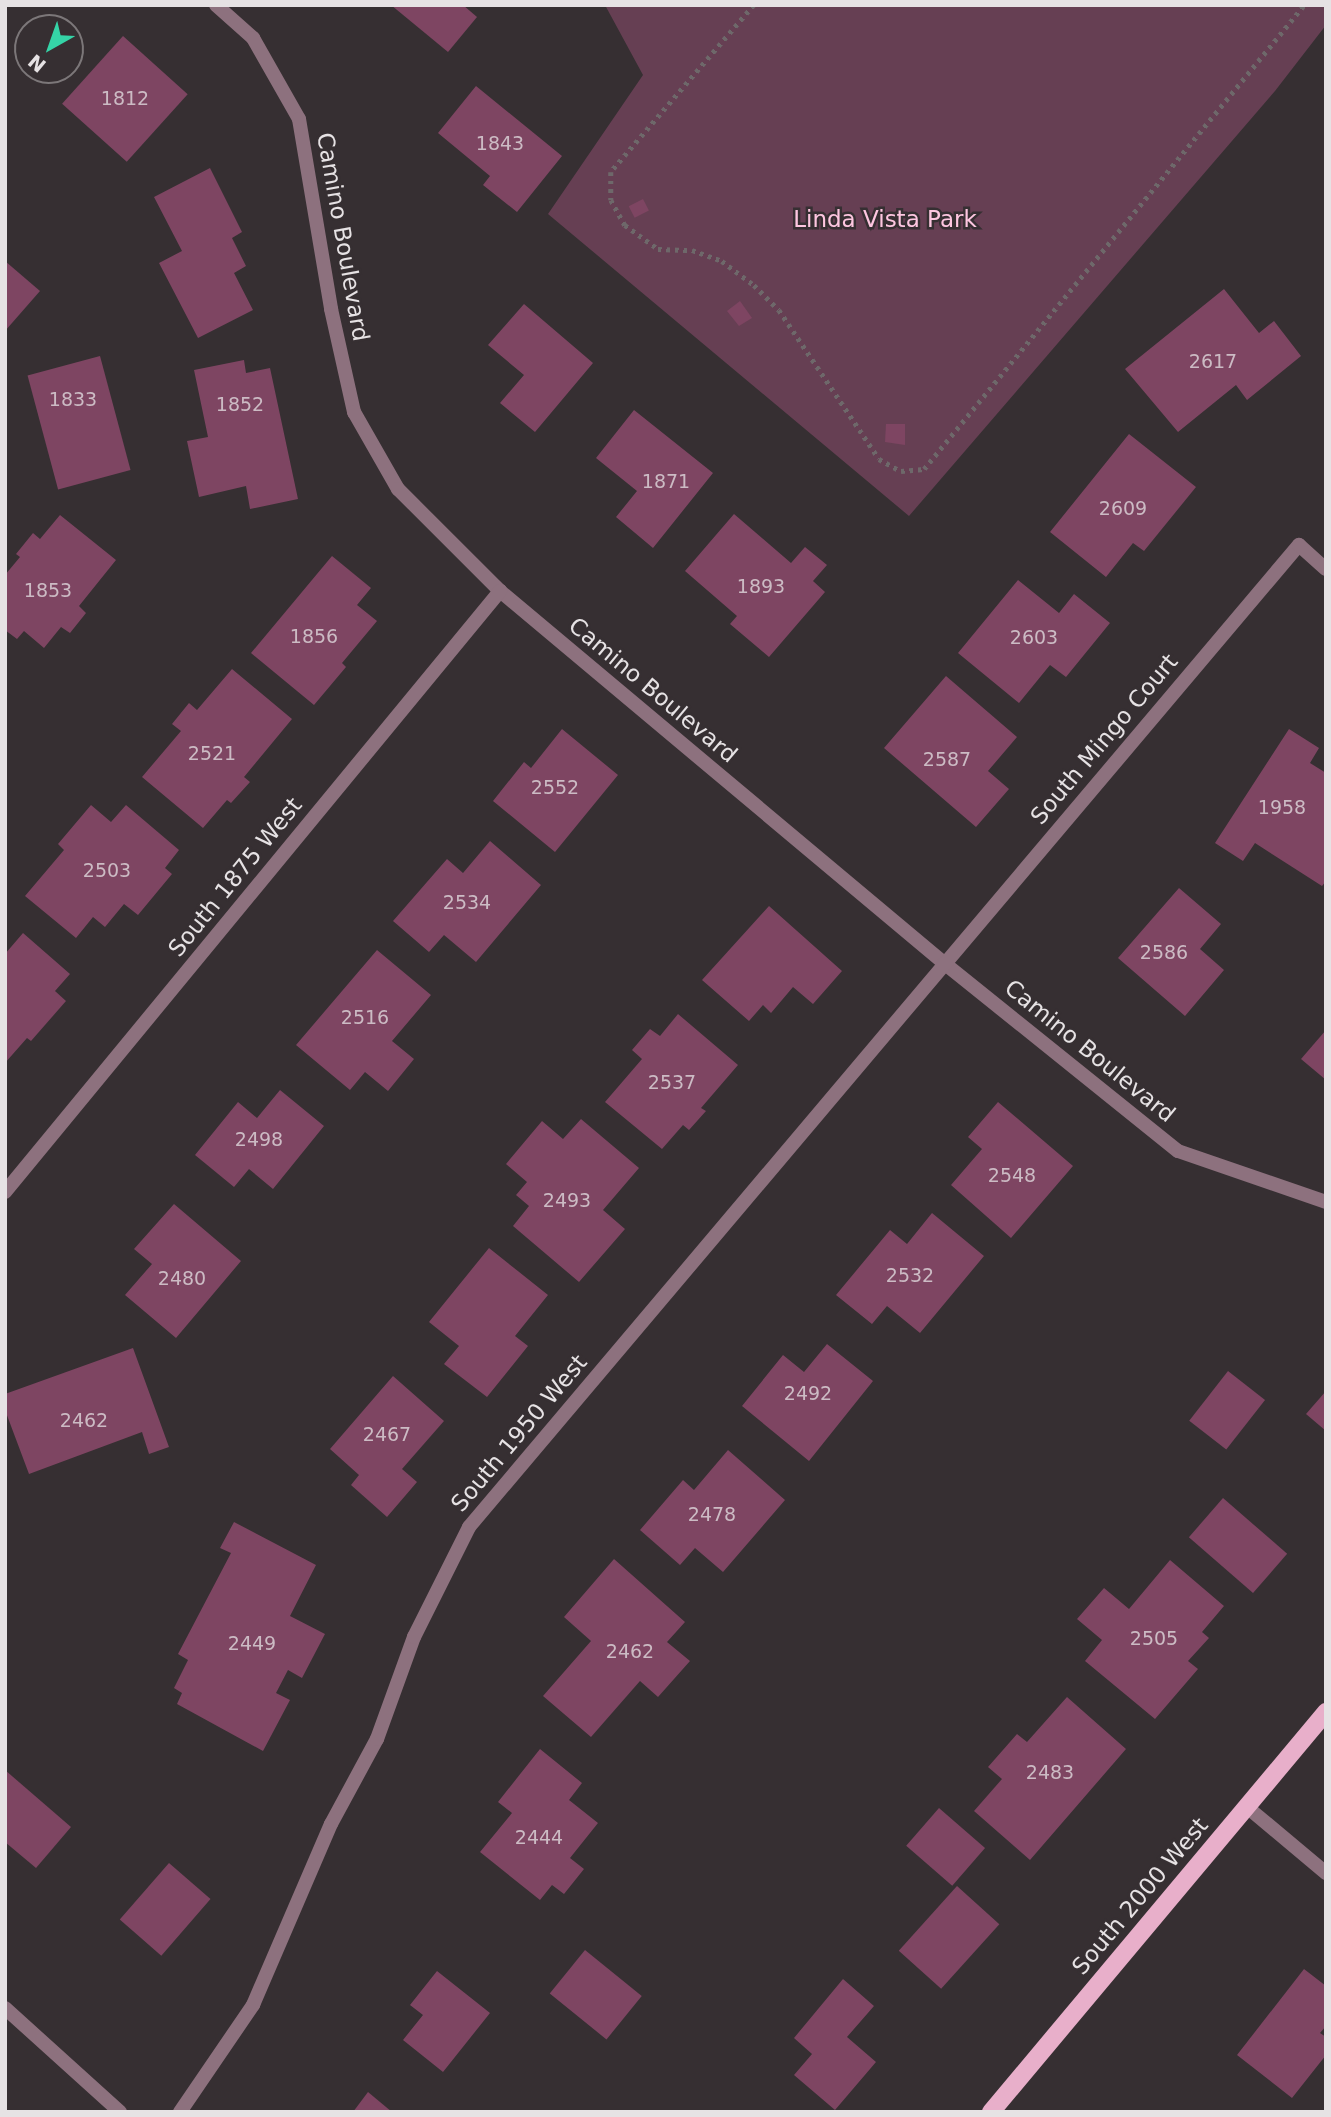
<!DOCTYPE html>
<html>
<head>
<meta charset="utf-8">
<style>
	body { margin:0 }
	#map { position:relative; width:1331px; height:2117px; overflow:hidden; background:#362f32; font-family:"DejaVu Sans",sans-serif }
	div>[style] { position:absolute }
	.green>* { inset:0; background:#663f53 }
	.building>* { inset:0; background:#7e4562; transform-origin:0 0 }
	.path>* { height:4.5px; margin-top:-2.25px; transform-origin:0; background:repeating-linear-gradient(90deg,#6e686a 0 3.5px,transparent 0 8.5px) }
	.street>* { height:14px; margin:-7px; padding:0 7px; transform-origin:7px; border-radius:7px; background:#8d717e }
	.primary>* { height:18px; margin:-9px; padding:0 9px; transform-origin:9px; border-radius:9px; background:#e8afca }
	span { translate:-50% -50%; white-space:nowrap; text-align:center; line-height:1.15; -webkit-text-stroke:5px #362f32; paint-order:stroke }
	.number-label { font-size:19px; color:#ccbbc4 }
	.number-label span { -webkit-text-stroke-width:0 }
	.park-label { font-size:23px; color:#fdc6e0 }
	.street-label { font-size:23px; color:#e6e2e4 }
	.frame { position:absolute; inset:0; border:7px solid #e6e2e4; pointer-events:none }
	.north { position:absolute; left:14px; top:14px; width:70px; height:70px; box-sizing:border-box; background:#362f32; border:2px solid #7c7779; border-radius:50%; rotate:220deg; font-size:19px; font-weight:700; line-height:28px; text-align:center; color:#e6e2e4 }
	.north::after { content:''; display:block; margin:auto; width:24px; height:32px; background:#35d4a7; clip-path:polygon(50% 0,100% 100%,50% 72%,0 100%) }
</style>
</head>
<body>
<div id="map">
	<div class="green">
		<div style="clip-path:polygon(605px 5px,1326px 5px,1326px 25px,1275px 91px,909px 516px,548px 214px,643px 75px)"></div>
	</div>
	<div class="building">
		<div style="clip-path:polygon(391px 5px,463px 5px,477px 17px,448px 52px)"></div>
		<div style="left:123px;top:36px;width:87px;height:91px;rotate:42deg"></div>
		<div style="clip-path:polygon(476px 86px,562px 156px,517px 212px,483px 185px,490px 176px,438px 133px)"></div>
		<div style="clip-path:polygon(210px 168px,242px 232px,232px 238px,246px 266px,234px 273px,253px 310px,198px 338px,159px 263px,182px 251px,154px 197px)"></div>
		<div style="left:643px;top:199px;width:13px;height:16px;rotate:63deg"></div>
		<div style="clip-path:polygon(5px 261px,40px 291px,5px 331px)"></div>
		<div style="clip-path:polygon(1224px 289px,1259px 333px,1274px 321px,1301px 356px,1247px 400px,1236px 385px,1178px 432px,1125px 369px)"></div>
		<div style="clip-path:polygon(740px 301px,752px 318px,739px 326px,727px 311px)"></div>
		<div style="clip-path:polygon(524px 304px,593px 363px,535px 432px,500px 403px,524px 375px,488px 345px)"></div>
		<div style="left:100px;top:356px;width:118px;height:75px;rotate:75deg"></div>
		<div style="clip-path:polygon(244px 360px,246px 373px,270px 368px,298px 499px,250px 509px,246px 486px,199px 497px,187px 441px,208px 437px,194px 370px)"></div>
		<div style="clip-path:polygon(634px 410px,713px 473px,653px 548px,616px 517px,637px 491px,596px 458px)"></div>
		<div style="clip-path:polygon(886px 424px,905px 424px,905px 445px,885px 442px)"></div>
		<div style="clip-path:polygon(1129px 434px,1196px 487px,1144px 551px,1133px 543px,1106px 577px,1050px 532px)"></div>
		<div style="clip-path:polygon(734px 514px,791px 563px,805px 547px,827px 565px,813px 581px,825px 592px,769px 657px,730px 624px,737px 616px,685px 571px)"></div>
		<div style="clip-path:polygon(60px 515px,116px 560px,79px 606px,86px 613px,70px 633px,61px 627px,44px 648px,24px 631px,17px 639px,5px 630px,5px 575px,20px 557px,16px 554px,33px 533px,40px 539px)"></div>
		<div style="clip-path:polygon(332px 556px,371px 588px,357px 605px,377px 621px,342px 663px,346px 667px,314px 705px,251px 653px)"></div>
		<div style="clip-path:polygon(1018px 580px,1059px 613px,1074px 594px,1110px 623px,1066px 677px,1050px 665px,1019px 703px,958px 653px)"></div>
		<div style="clip-path:polygon(232px 669px,292px 719px,244px 777px,250px 782px,231px 803px,227px 800px,203px 828px,142px 777px,181px 731px,172px 724px,189px 703px,197px 710px)"></div>
		<div style="clip-path:polygon(946px 676px,1017px 737px,988px 771px,1009px 789px,976px 827px,884px 748px)"></div>
		<div style="clip-path:polygon(562px 729px,618px 775px,555px 852px,493px 801px,524px 762px,531px 768px)"></div>
		<div style="clip-path:polygon(1289px 729px,1319px 748px,1310px 763px,1326px 773px,1326px 881px,1322px 886px,1255px 843px,1243px 861px,1215px 843px)"></div>
		<div style="clip-path:polygon(91px 805px,111px 822px,126px 805px,179px 850px,165px 868px,172px 874px,138px 915px,124px 904px,105px 927px,93px 917px,76px 938px,25px 896px,64px 850px,58px 844px)"></div>
		<div style="clip-path:polygon(490px 841px,541px 885px,476px 962px,444px 935px,429px 952px,393px 921px,447px 859px,463px 873px)"></div>
		<div style="clip-path:polygon(1179px 888px,1221px 924px,1200px 949px,1224px 970px,1185px 1016px,1118px 958px)"></div>
		<div style="clip-path:polygon(769px 906px,842px 971px,813px 1004px,793px 987px,771px 1013px,763px 1005px,749px 1021px,702px 980px)"></div>
		<div style="clip-path:polygon(23px 933px,70px 974px,55px 991px,66px 1001px,31px 1041px,27px 1038px,5px 1063px,5px 954px)"></div>
		<div style="clip-path:polygon(377px 950px,431px 995px,392px 1041px,414px 1059px,388px 1091px,365px 1072px,350px 1090px,296px 1045px)"></div>
		<div style="clip-path:polygon(678px 1014px,738px 1065px,701px 1108px,706px 1111px,689px 1130px,683px 1125px,662px 1149px,605px 1102px,642px 1059px,632px 1050px,650px 1029px,660px 1036px)"></div>
		<div style="clip-path:polygon(1326px 1030px,1326px 1080px,1301px 1059px)"></div>
		<div style="clip-path:polygon(280px 1090px,324px 1126px,273px 1189px,249px 1169px,234px 1187px,195px 1155px,238px 1102px,257px 1118px)"></div>
		<div style="clip-path:polygon(998px 1102px,1073px 1166px,1011px 1238px,951px 1185px,982px 1149px,968px 1137px)"></div>
		<div style="clip-path:polygon(581px 1119px,639px 1168px,603px 1210px,625px 1229px,579px 1282px,513px 1226px,529px 1206px,516px 1195px,527px 1182px,506px 1164px,542px 1121px,563px 1139px)"></div>
		<div style="clip-path:polygon(174px 1204px,241px 1261px,176px 1338px,125px 1295px,152px 1264px,134px 1249px)"></div>
		<div style="clip-path:polygon(932px 1213px,984px 1256px,920px 1333px,887px 1306px,872px 1324px,836px 1295px,890px 1230px,907px 1244px)"></div>
		<div style="clip-path:polygon(489px 1248px,548px 1295px,515px 1336px,528px 1346px,487px 1397px,444px 1364px,459px 1346px,429px 1322px)"></div>
		<div style="clip-path:polygon(827px 1344px,873px 1381px,809px 1461px,742px 1406px,783px 1355px,804px 1372px)"></div>
		<div style="clip-path:polygon(133px 1348px,169px 1447px,149px 1454px,142px 1432px,29px 1474px,5px 1410px,5px 1394px)"></div>
		<div style="left:1228px;top:1371px;width:47px;height:63px;rotate:38deg"></div>
		<div style="clip-path:polygon(393px 1376px,444px 1421px,402px 1469px,417px 1482px,387px 1517px,351px 1485px,359px 1475px,330px 1449px)"></div>
		<div style="clip-path:polygon(1326px 1391px,1326px 1431px,1306px 1414px)"></div>
		<div style="clip-path:polygon(728px 1450px,785px 1500px,723px 1572px,695px 1548px,680px 1565px,640px 1530px,683px 1480px,694px 1490px)"></div>
		<div style="left:1223px;top:1498px;width:85px;height:52px;rotate:41deg"></div>
		<div style="clip-path:polygon(234px 1522px,316px 1565px,290px 1616px,325px 1634px,302px 1678px,288px 1670px,276px 1693px,290px 1700px,263px 1751px,177px 1704px,182px 1693px,174px 1688px,188px 1660px,178px 1654px,231px 1553px,220px 1548px)"></div>
		<div style="clip-path:polygon(614px 1559px,685px 1622px,667px 1642px,690px 1661px,658px 1697px,640px 1681px,591px 1737px,543px 1696px,591px 1641px,564px 1617px)"></div>
		<div style="clip-path:polygon(1170px 1560px,1224px 1606px,1202px 1632px,1209px 1638px,1188px 1661px,1198px 1669px,1155px 1719px,1085px 1661px,1102px 1640px,1077px 1619px,1104px 1588px,1129px 1609px)"></div>
		<div style="clip-path:polygon(1067px 1697px,1126px 1749px,1030px 1860px,974px 1811px,1002px 1779px,988px 1767px,1017px 1734px,1027px 1742px)"></div>
		<div style="clip-path:polygon(540px 1749px,582px 1783px,569px 1800px,598px 1823px,570px 1858px,584px 1869px,564px 1894px,552px 1885px,540px 1900px,480px 1852px,512px 1813px,498px 1802px)"></div>
		<div style="clip-path:polygon(5px 1770px,71px 1827px,36px 1868px,5px 1842px)"></div>
		<div style="left:939px;top:1808px;width:61px;height:50px;rotate:41deg"></div>
		<div style="left:169px;top:1863px;width:55px;height:75px;rotate:41deg"></div>
		<div style="left:957px;top:1886px;width:57px;height:87px;rotate:42deg"></div>
		<div style="left:585px;top:1950px;width:73px;height:56px;rotate:39deg"></div>
		<div style="clip-path:polygon(1304px 1969px,1326px 1986px,1326px 2026px,1320px 2033px,1326px 2037px,1326px 2055px,1292px 2098px,1237px 2055px)"></div>
		<div style="clip-path:polygon(437px 1971px,490px 2013px,443px 2072px,403px 2040px,423px 2015px,410px 2005px)"></div>
		<div style="clip-path:polygon(843px 1979px,874px 2006px,847px 2037px,876px 2062px,835px 2110px,794px 2075px,812px 2054px,794px 2038px)"></div>
		<div style="clip-path:polygon(368px 2092px,392px 2112px,353px 2112px)"></div>
	</div>
	<div class="path">
		<div style="left:754px;top:5px;width:220px;rotate:130.6deg"></div>
		<div style="left:611px;top:172px;width:28px;rotate:90deg"></div>
		<div style="left:611px;top:200px;width:29px;rotate:61deg"></div>
		<div style="left:625px;top:225px;width:41px;rotate:36deg"></div>
		<div style="left:658px;top:249px;width:34px;rotate:2deg"></div>
		<div style="left:692px;top:250px;width:32px;rotate:20deg"></div>
		<div style="left:722px;top:261px;width:40px;rotate:37deg"></div>
		<div style="left:754px;top:285px;width:35px;rotate:45deg"></div>
		<div style="left:779px;top:310px;width:179px;rotate:56.1deg"></div>
		<div style="left:879px;top:459px;width:25px;rotate:29deg"></div>
		<div style="left:901px;top:471px;width:23px;rotate:-5deg"></div>
		<div style="left:924px;top:469px;width:600px;rotate:-50.68deg"></div>
	</div>
	<div class="street">
		<div style="left:216px;top:5px;width:50px;rotate:41.7deg"></div>
		<div style="left:253px;top:38px;width:93px;rotate:60.4deg"></div>
		<div style="left:299px;top:119px;width:193px;rotate:80.4deg"></div>
		<div style="left:331px;top:309px;width:106px;rotate:77.4deg"></div>
		<div style="left:354px;top:412px;width:89px;rotate:60.3deg"></div>
		<div style="left:398px;top:489px;width:144px;rotate:45deg"></div>
		<div style="left:500px;top:591px;width:579px;rotate:39.96deg"></div>
		<div style="left:944px;top:963px;width:300px;rotate:38.8deg"></div>
		<div style="left:1178px;top:1151px;width:157px;rotate:19deg"></div>
		<div style="left:5px;top:1192px;width:779px;rotate:-50.52deg"></div>
		<div style="left:1247px;top:1807px;width:103px;rotate:39.9deg"></div>
		<div style="left:5px;top:2008px;width:155px;rotate:42.1deg"></div>
		<div style="left:180px;top:2112px;width:130px;rotate:-55.7deg"></div>
		<div style="left:253px;top:2005px;width:197px;rotate:-66.7deg"></div>
		<div style="left:331px;top:1824px;width:97px;rotate:-61.6deg"></div>
		<div style="left:377px;top:1739px;width:109px;rotate:-70.1deg"></div>
		<div style="left:414px;top:1637px;width:123px;rotate:-63.4deg"></div>
		<div style="left:469px;top:1527px;width:1286px;rotate:-49.8deg"></div>
		<div style="left:1299px;top:545px;width:36px;rotate:42deg"></div>
	</div>
	<div class="primary">
		<div style="left:991px;top:2112px;width:522px;rotate:-50.05deg"></div>
	</div>
	<div class="number-label">
		<span style="left:125px;top:99px">1812</span>
		<span style="left:500px;top:144px">1843</span>
		<span style="left:1213px;top:362px">2617</span>
		<span style="left:73px;top:400px">1833</span>
		<span style="left:240px;top:405px">1852</span>
		<span style="left:666px;top:482px">1871</span>
		<span style="left:1123px;top:509px">2609</span>
		<span style="left:761px;top:587px">1893</span>
		<span style="left:48px;top:591px">1853</span>
		<span style="left:314px;top:637px">1856</span>
		<span style="left:1034px;top:638px">2603</span>
		<span style="left:212px;top:754px">2521</span>
		<span style="left:947px;top:760px">2587</span>
		<span style="left:555px;top:788px">2552</span>
		<span style="left:1282px;top:808px">1958</span>
		<span style="left:107px;top:871px">2503</span>
		<span style="left:467px;top:903px">2534</span>
		<span style="left:1164px;top:953px">2586</span>
		<span style="left:365px;top:1018px">2516</span>
		<span style="left:672px;top:1083px">2537</span>
		<span style="left:259px;top:1140px">2498</span>
		<span style="left:1012px;top:1176px">2548</span>
		<span style="left:567px;top:1201px">2493</span>
		<span style="left:910px;top:1276px">2532</span>
		<span style="left:182px;top:1279px">2480</span>
		<span style="left:808px;top:1394px">2492</span>
		<span style="left:84px;top:1421px">2462</span>
		<span style="left:387px;top:1435px">2467</span>
		<span style="left:712px;top:1515px">2478</span>
		<span style="left:1154px;top:1639px">2505</span>
		<span style="left:252px;top:1644px">2449</span>
		<span style="left:630px;top:1652px">2462</span>
		<span style="left:1050px;top:1773px">2483</span>
		<span style="left:539px;top:1838px">2444</span>
	</div>
	<div class="park-label">
		<span style="left:885px;top:219px">Linda Vista Park</span>
	</div>
	<div class="street-label">
		<span style="left:343px;top:237px;rotate:80deg">Camino Boulevard</span>
		<span style="left:653px;top:690px;rotate:40deg">Camino Boulevard</span>
		<span style="left:1104px;top:739px;rotate:-50deg">South Mingo Court</span>
		<span style="left:235px;top:877px;rotate:-51deg">South 1875 West</span>
		<span style="left:1090px;top:1051px;rotate:39deg">Camino Boulevard</span>
		<span style="left:519px;top:1433px;rotate:-50deg">South 1950 West</span>
		<span style="left:1140px;top:1896px;rotate:-50deg">South 2000 West</span>
	</div>
	<div class="frame"></div>
	<div class="north">N</div>
</div>
</body>
</html>
